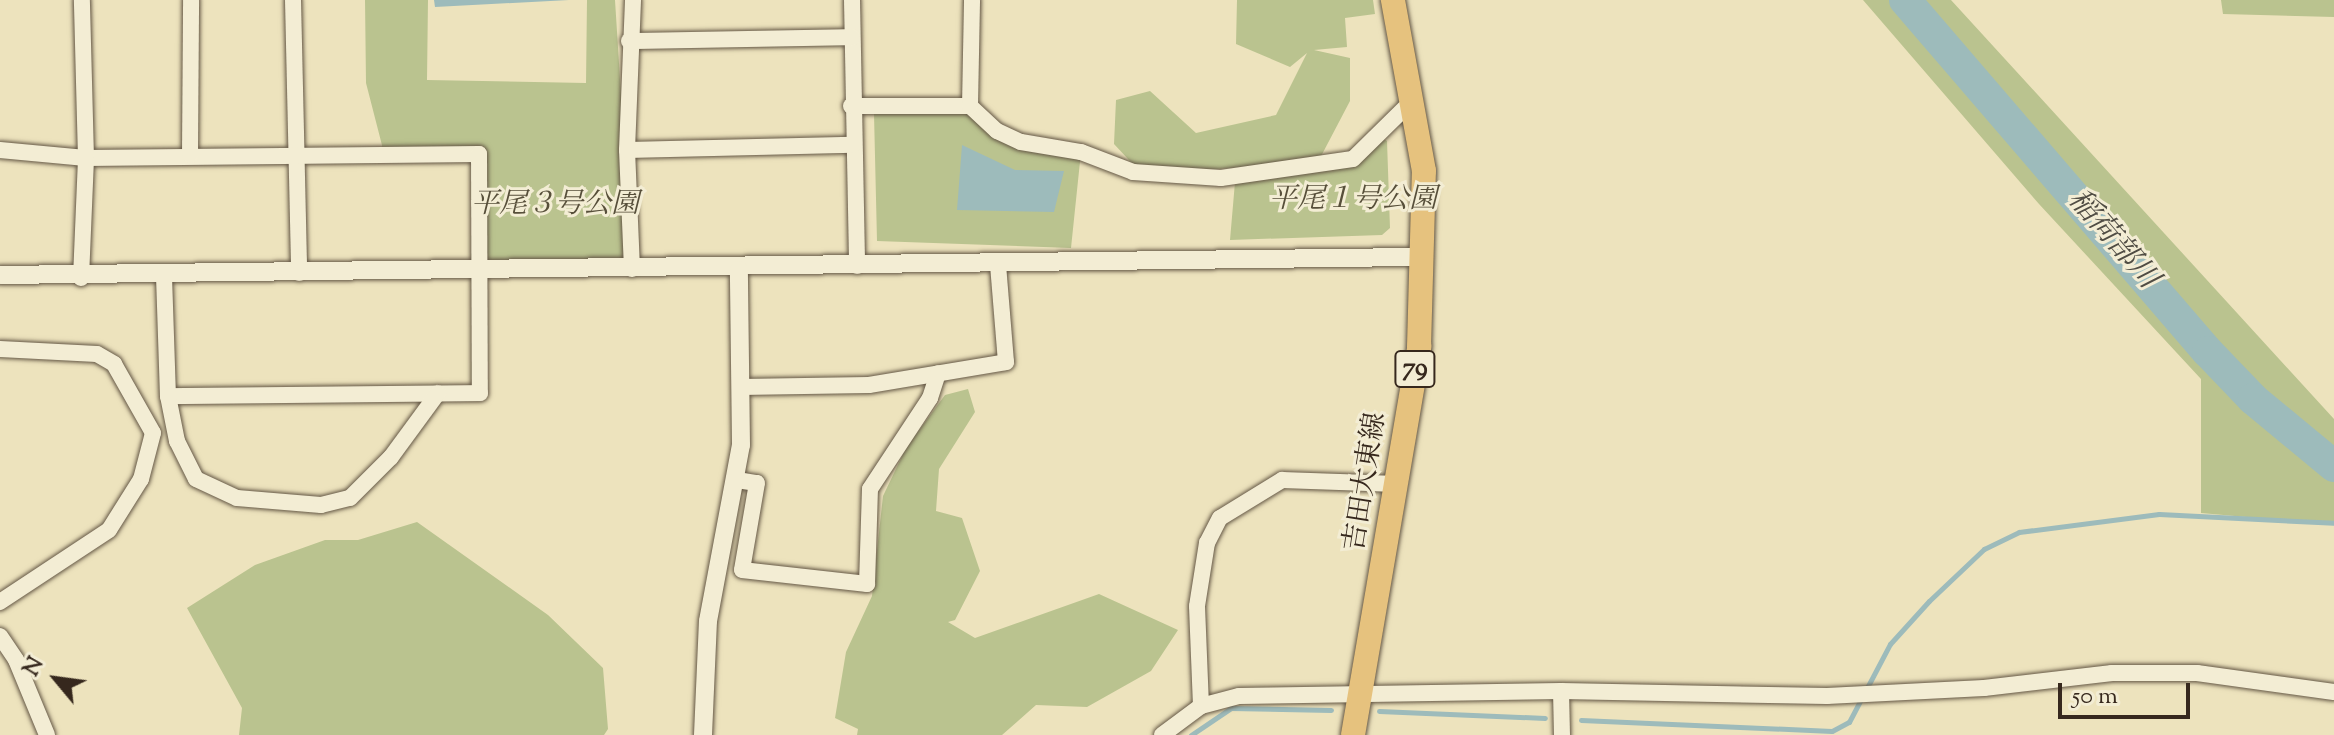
<!DOCTYPE html>
<html>
<head>
<meta charset="utf-8">
<style>
	body { margin:0 }
	#map { position:relative; width:2334px; height:735px; overflow:hidden; background:#ede3bd; font-family:"Sorts Mill Goudy","Noto Serif JP",serif }
	div>[style] { position:absolute }
	.green>* { inset:0; background:#bac38f }
	.water>* { inset:0; background:#9dbbbb }
	.stream>* { height:5px; margin:-2.5px; padding:0 2.5px; transform-origin:2.5px; border-radius:2.5px; background:#9dbbbb }
	.river>* { height:32px; margin:-16px; padding:0 16px; transform-origin:16px; border-radius:16px; background:#9dbbbb }
	.roads { filter:drop-shadow(0 0 2px #645745) drop-shadow(0 0 2px #645745) }
	.minor>* { height:16px; margin:-8px; padding:0 8px; transform-origin:8px; border-radius:8px; background:#f3edd4 }
	.tertiary>* { height:18px; margin:-9px; padding:0 9px; transform-origin:9px; border-radius:9px; background:#f3edd4 }
	.primary>* { height:24px; margin:-12px; padding:0 12px; transform-origin:12px; border-radius:12px; background:#e6c27e }
	span { translate:-50% -50%; white-space:nowrap; text-align:center; line-height:1.15; -webkit-text-stroke:6px #f3edd4; paint-order:stroke }
	.shield-label span { padding:2px 6px; background:#f3edd4; border:2px solid; border-radius:6px; -webkit-text-stroke-width:0 }
	.shield-label { font-size:26px; color:#36281d; font-weight:700 }
	.park-label { font-size:28px; color:#574f3a; font-style:italic }
	.street-label { font-size:28px; color:#36281d }
	.water-label { font-size:30px; color:#504d44; font-style:italic }
	.north { position:absolute; left:16px; top:639px; width:80px; height:80px; -webkit-text-stroke:6px #f3edd4; paint-order:stroke; rotate:299deg; font-size:22px; font-weight:700; line-height:32px; text-align:center; color:#36281d }
	.north::after { content:''; display:block; margin:auto; width:28px; height:36px; background:#36281d; clip-path:polygon(50% 0,100% 100%,50% 72%,0 100%) }
	.scale { position:absolute; left:2058px; top:683px; width:132px; height:36px; box-sizing:border-box; border:4px solid #36281d; border-top:0; padding-left:10px; font-size:24px; line-height:28px; white-space:nowrap; color:#36281d; -webkit-text-stroke:6px #f3edd4; paint-order:stroke }
</style>
</head>
<body>
<div id="map">
	<div class="green">
		<div style="clip-path:polygon(365px 0,428px 0,427px 80px,586px 83px,587px 0,615px 0,632px 269px,479px 272px,483px 146px,384px 153px,366px 83px)"></div>
		<div style="clip-path:polygon(1237px 0,1373px 0,1375px 14px,1345px 18px,1347px 47px,1314px 50px,1350px 58px,1350px 101px,1318px 162px,1142px 174px,1114px 144px,1116px 100px,1150px 91px,1196px 133px,1276px 115px,1307px 53px,1290px 67px,1236px 44px)"></div>
		<div style="clip-path:polygon(1863px 0,1951px 0,2334px 419px,2334px 525px,2201px 513px,2201px 379px,2039px 204px)"></div>
		<div style="clip-path:polygon(2221px 0,2334px 0,2334px 17px,2223px 14px)"></div>
		<div style="clip-path:polygon(970px 106px,997px 131px,1081px 152px,1071px 248px,877px 241px,874px 114px)"></div>
		<div style="clip-path:polygon(1377px 135px,1387px 141px,1390px 228px,1382px 235px,1230px 240px,1235px 182px,1357px 164px)"></div>
		<div style="clip-path:polygon(968px 389px,975px 412px,939px 469px,936px 511px,962px 518px,980px 571px,955px 620px,948px 622px,975px 638px,1099px 594px,1178px 630px,1151px 671px,1087px 707px,1036px 705px,1002px 735px,857px 735px,858px 729px,835px 718px,846px 652px,872px 596px,883px 496px,906px 448px,945px 395px)"></div>
		<div style="clip-path:polygon(417px 522px,548px 615px,603px 668px,608px 729px,604px 735px,239px 735px,242px 708px,187px 608px,255px 565px,325px 540px,358px 540px)"></div>
	</div>
	<div class="water">
		<div style="clip-path:polygon(434px 0,569px 0,435px 7px)"></div>
		<div style="clip-path:polygon(962px 145px,1015px 170px,1064px 171px,1054px 212px,957px 210px)"></div>
	</div>
	<div class="stream">
		<div style="left:1379px;top:711px;width:166px;rotate:2.4deg"></div>
		<div style="left:1581px;top:720px;width:251px;rotate:2.5deg"></div>
		<div style="left:1832px;top:731px;width:19px;rotate:-28deg"></div>
		<div style="left:1849px;top:722px;width:88px;rotate:-62.3deg"></div>
		<div style="left:1890px;top:644px;width:58px;rotate:-47.8deg"></div>
		<div style="left:1929px;top:601px;width:76px;rotate:-43.4deg"></div>
		<div style="left:1984px;top:549px;width:39px;rotate:-26deg"></div>
		<div style="left:2019px;top:532px;width:141px;rotate:-7.3deg"></div>
		<div style="left:2159px;top:514px;width:175px;rotate:2.9deg"></div>
		<div style="left:1191px;top:735px;width:48px;rotate:-34deg"></div>
		<div style="left:1231px;top:708px;width:100px;rotate:1.1deg"></div>
	</div>
	<div class="river">
		<div style="left:1905px;top:0;width:464px;rotate:49.3deg"></div>
		<div style="left:2208px;top:352px;width:65px;rotate:46.2deg"></div>
		<div style="left:2253px;top:399px;width:105px;rotate:39.6deg"></div>
	</div>
	<div class="roads">
		<div class="minor">
			<div style="left:293px;top:0;width:273px;rotate:88.7deg"></div>
			<div style="left:852px;top:0;width:266px;rotate:88.9deg"></div>
			<div style="left:629px;top:41px;width:223px;rotate:-1deg"></div>
			<div style="left:851px;top:106px;width:119px"></div>
			<div style="left:970px;top:106px;width:37px;rotate:43deg"></div>
			<div style="left:997px;top:131px;width:26px;rotate:25deg"></div>
			<div style="left:1021px;top:142px;width:61px;rotate:9.5deg"></div>
			<div style="left:1081px;top:152px;width:56px;rotate:21deg"></div>
			<div style="left:1133px;top:172px;width:88px;rotate:3.9deg"></div>
			<div style="left:1221px;top:178px;width:133px;rotate:-8.2deg"></div>
			<div style="left:1353px;top:159px;width:83px;rotate:-44.5deg"></div>
			<div style="left:970px;top:106px;width:106px;rotate:-88.9deg"></div>
			<div style="left:0;top:150px;width:86px;rotate:5.3deg"></div>
			<div style="left:86px;top:158px;width:393px;rotate:-0.6deg"></div>
			<div style="left:479px;top:154px;width:239px;rotate:89.8deg"></div>
			<div style="left:480px;top:393px;width:312px;rotate:179.4deg"></div>
			<div style="left:627px;top:150px;width:226px;rotate:-1.3deg"></div>
			<div style="left:190px;top:155px;width:155px;rotate:-89.6deg"></div>
			<div style="left:632px;top:269px;width:119px;rotate:-92.4deg"></div>
			<div style="left:627px;top:150px;width:150px;rotate:-87.7deg"></div>
			<div style="left:164px;top:276px;width:120px;rotate:88.1deg"></div>
			<div style="left:168px;top:396px;width:46px;rotate:78.7deg"></div>
			<div style="left:177px;top:441px;width:42px;rotate:63.4deg"></div>
			<div style="left:196px;top:479px;width:45px;rotate:24.9deg"></div>
			<div style="left:237px;top:498px;width:84px;rotate:4.8deg"></div>
			<div style="left:321px;top:505px;width:30px;rotate:-14deg"></div>
			<div style="left:350px;top:498px;width:58px;rotate:-45deg"></div>
			<div style="left:391px;top:457px;width:79px;rotate:-53.7deg"></div>
			<div style="left:81px;top:278px;width:120px;rotate:-87.6deg"></div>
			<div style="left:86px;top:158px;width:158px;rotate:-91.5deg"></div>
			<div style="left:0;top:349px;width:97px;rotate:3deg"></div>
			<div style="left:97px;top:354px;width:20px;rotate:30deg"></div>
			<div style="left:114px;top:364px;width:79px;rotate:60.5deg"></div>
			<div style="left:153px;top:433px;width:48px;rotate:104.6deg"></div>
			<div style="left:141px;top:479px;width:60px;rotate:122.1deg"></div>
			<div style="left:109px;top:530px;width:131px;rotate:146.6deg"></div>
			<div style="left:740px;top:387px;width:129px;rotate:-0.9deg"></div>
			<div style="left:869px;top:385px;width:139px;rotate:-9.5deg"></div>
			<div style="left:1006px;top:362px;width:98px;rotate:-94.7deg"></div>
			<div style="left:737px;top:480px;width:20px;rotate:9deg"></div>
			<div style="left:757px;top:483px;width:88px;rotate:99.8deg"></div>
			<div style="left:742px;top:570px;width:126px;rotate:6.4deg"></div>
			<div style="left:867px;top:584px;width:95px;rotate:-88.2deg"></div>
			<div style="left:870px;top:489px;width:109px;rotate:-56.6deg"></div>
			<div style="left:930px;top:398px;width:26px;rotate:-72deg"></div>
			<div style="left:0;top:636px;width:29px;rotate:56deg"></div>
			<div style="left:16px;top:660px;width:81px;rotate:67.5deg"></div>
			<div style="left:1561px;top:691px;width:44px;rotate:88.7deg"></div>
			<div style="left:1201px;top:706px;width:100px;rotate:-92.3deg"></div>
			<div style="left:1197px;top:606px;width:64px;rotate:-81deg"></div>
			<div style="left:1207px;top:543px;width:28px;rotate:-63deg"></div>
			<div style="left:1220px;top:518px;width:73px;rotate:-31.5deg"></div>
			<div style="left:1282px;top:480px;width:115px;rotate:2deg"></div>
			<div style="left:1162px;top:735px;width:49px;rotate:-36.6deg"></div>
			<div style="left:1201px;top:706px;width:39px;rotate:-15deg"></div>
			<div style="left:1239px;top:696px;width:322px;rotate:-0.9deg"></div>
			<div style="left:1561px;top:691px;width:266px;rotate:1.1deg"></div>
			<div style="left:1827px;top:696px;width:157px;rotate:-2.9deg"></div>
			<div style="left:1984px;top:688px;width:129px;rotate:-6.7deg"></div>
			<div style="left:2112px;top:673px;width:85px"></div>
			<div style="left:2197px;top:673px;width:138px;rotate:7.9deg"></div>
		</div>
		<div class="tertiary">
			<div style="left:0;top:275px;width:1421px;rotate:-0.73deg"></div>
			<div style="left:703px;top:735px;width:114px;rotate:-87.5deg"></div>
			<div style="left:708px;top:621px;width:179px;rotate:-79.4deg"></div>
			<div style="left:741px;top:445px;width:175px;rotate:-90.7deg"></div>
		</div>
		<div class="primary">
			<div style="left:1353px;top:735px;width:394px;rotate:-80.3deg"></div>
			<div style="left:1419px;top:347px;width:176px;rotate:-88.4deg"></div>
			<div style="left:1424px;top:171px;width:174px;rotate:-100.3deg"></div>
		</div>
	</div>
	<div class="shield-label">
		<span style="left:1415px;top:369px">79</span>
	</div>
	<div class="park-label">
		<span style="left:1353px;top:200px">平尾１号公園</span>
		<span style="left:555px;top:205px">平尾３号公園</span>
	</div>
	<div class="street-label">
		<span style="left:1366px;top:482px;rotate:-81deg">吉田大東線</span>
	</div>
	<div class="water-label">
		<span style="left:2112px;top:240px;rotate:49deg">稲荷部川</span>
	</div>
	<div class="north">N</div>
	<div class="scale">50 m</div>
</div>
</body>
</html>
